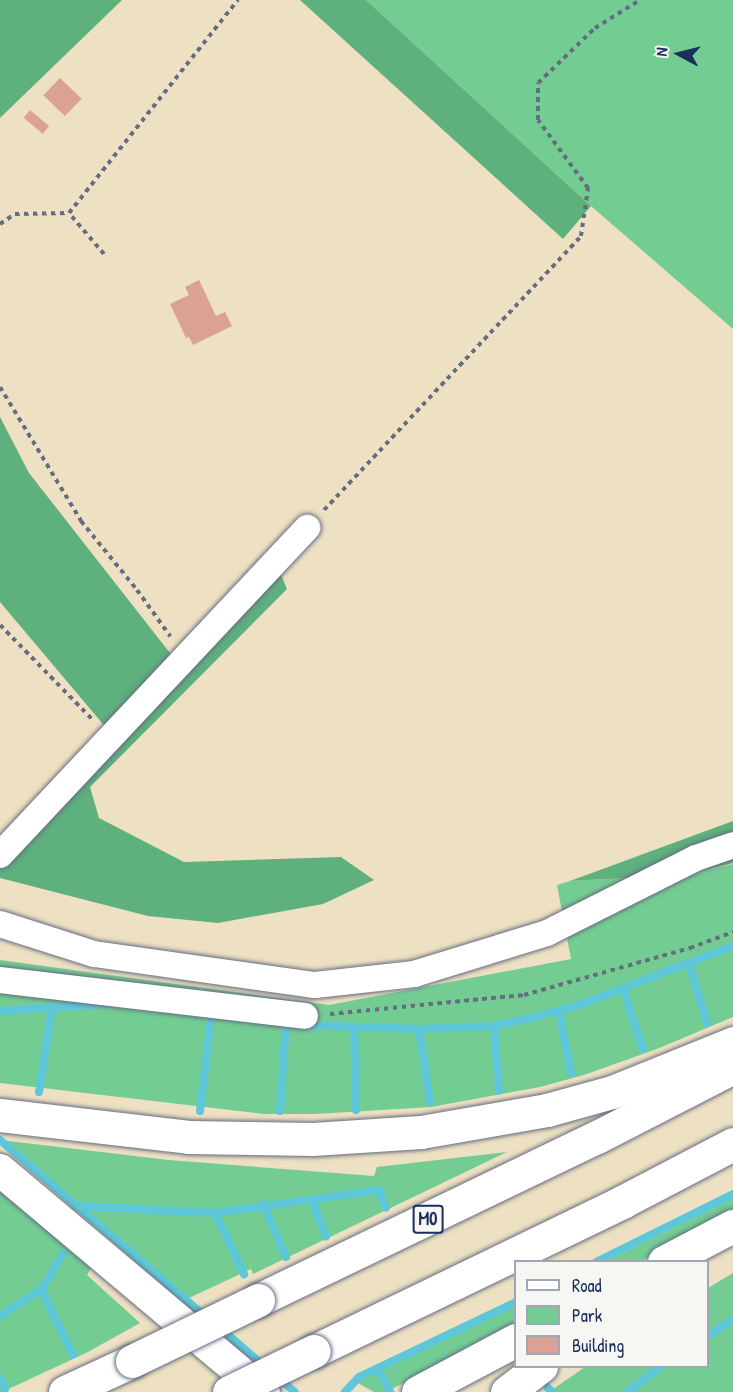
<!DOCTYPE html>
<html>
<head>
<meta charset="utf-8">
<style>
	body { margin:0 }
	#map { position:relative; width:733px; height:1392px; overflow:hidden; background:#eee0c2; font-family:"Patrick Hand",sans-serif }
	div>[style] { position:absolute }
	.green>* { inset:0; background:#73cd93 }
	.forest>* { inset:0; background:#5eb07d }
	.stream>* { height:8px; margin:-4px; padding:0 4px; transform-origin:4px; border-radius:4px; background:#5dc7d9 }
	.building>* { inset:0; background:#dca195; transform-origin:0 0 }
	.path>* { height:4px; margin-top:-2px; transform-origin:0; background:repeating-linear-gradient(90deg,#656d81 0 4.5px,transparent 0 9px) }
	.roads { filter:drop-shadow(0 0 2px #656d81) drop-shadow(0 0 2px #656d81) }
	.minor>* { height:26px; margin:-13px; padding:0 13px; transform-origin:13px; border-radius:13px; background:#fff }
	.major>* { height:32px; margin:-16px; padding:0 16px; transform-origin:16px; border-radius:16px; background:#fff }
	.highway>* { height:33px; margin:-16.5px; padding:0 16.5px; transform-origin:16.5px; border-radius:16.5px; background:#fff }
	.bridges { filter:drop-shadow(0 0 2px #656d81) drop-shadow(0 0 2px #656d81) }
	.highway-bridge>* { height:33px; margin:-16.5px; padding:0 16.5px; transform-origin:16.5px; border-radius:16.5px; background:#fff }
	span { translate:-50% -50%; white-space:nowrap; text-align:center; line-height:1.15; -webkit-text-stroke:6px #f6f6f2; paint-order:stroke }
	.shield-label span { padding:2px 4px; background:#f6f6f2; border:2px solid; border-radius:4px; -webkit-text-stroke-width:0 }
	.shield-label { font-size:18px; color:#1b2f5e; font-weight:700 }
	.legend { position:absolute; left:514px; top:1260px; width:195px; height:108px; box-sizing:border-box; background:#f6f6f2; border:2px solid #9ea6b7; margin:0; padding:8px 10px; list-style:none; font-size:18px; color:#1b2f5e }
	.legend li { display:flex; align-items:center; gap:12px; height:30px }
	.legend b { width:30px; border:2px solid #9ea6b7 }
	.north { position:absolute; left:649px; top:24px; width:60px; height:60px; -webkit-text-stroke:4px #f6f6f2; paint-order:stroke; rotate:277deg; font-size:16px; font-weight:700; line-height:24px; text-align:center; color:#1b2f5e }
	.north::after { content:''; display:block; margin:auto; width:21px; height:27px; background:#1b2f5e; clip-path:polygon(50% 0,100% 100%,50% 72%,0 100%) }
</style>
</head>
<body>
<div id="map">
	<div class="green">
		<div style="clip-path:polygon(366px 0,733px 0,733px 329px,591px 206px)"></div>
		<div style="clip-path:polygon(733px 864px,733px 1017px,657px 1049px,584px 1075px,540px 1087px,431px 1107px,316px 1114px,264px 1114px,0 1083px,0 960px,329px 1005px,571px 959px,557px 885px,570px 881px,686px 875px)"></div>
		<div style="clip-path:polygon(0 1140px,169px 1160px,374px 1176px,377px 1167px,507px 1152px,253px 1274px,251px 1269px,189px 1298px)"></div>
		<div style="clip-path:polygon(0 1190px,91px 1268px,87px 1275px,140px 1323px,86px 1353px,2px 1392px,0 1392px)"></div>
		<div style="clip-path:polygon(733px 1198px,733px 1214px,641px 1261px,605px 1262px)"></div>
		<div style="clip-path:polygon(733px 1273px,733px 1392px,549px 1392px,585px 1367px,708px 1366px,708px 1288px)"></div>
		<div style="clip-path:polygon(515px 1305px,515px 1326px,386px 1392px,374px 1392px,356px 1382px)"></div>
	</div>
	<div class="forest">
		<div style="clip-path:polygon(0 0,122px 0,0 118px)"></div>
		<div style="clip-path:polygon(300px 0,366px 0,591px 206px,563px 239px)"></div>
		<div style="clip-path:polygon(0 417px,29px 473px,177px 662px,276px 563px,287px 589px,90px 787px,99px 818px,184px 862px,341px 857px,374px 880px,323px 904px,218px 923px,148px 916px,0 878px,0 857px,113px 736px,0 602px)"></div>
		<div style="clip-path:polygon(733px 821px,733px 863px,686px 875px,570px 881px)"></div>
	</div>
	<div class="stream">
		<div style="left:689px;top:964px;width:62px;rotate:73deg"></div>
		<div style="left:623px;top:989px;width:63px;rotate:71.6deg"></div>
		<div style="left:0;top:1011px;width:105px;rotate:-3.8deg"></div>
		<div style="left:559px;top:1011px;width:63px;rotate:79deg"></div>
		<div style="left:304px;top:1025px;width:115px;rotate:2deg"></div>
		<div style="left:419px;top:1029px;width:75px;rotate:-2.3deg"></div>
		<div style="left:494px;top:1026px;width:30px;rotate:-12deg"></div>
		<div style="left:523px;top:1020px;width:58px;rotate:-15deg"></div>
		<div style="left:579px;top:1005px;width:165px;rotate:-21deg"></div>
		<div style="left:494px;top:1026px;width:65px;rotate:85.6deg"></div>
		<div style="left:354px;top:1029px;width:81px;rotate:88.6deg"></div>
		<div style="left:419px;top:1029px;width:74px;rotate:81.4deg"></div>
		<div style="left:39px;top:1092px;width:85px;rotate:-81.2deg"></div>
		<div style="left:200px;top:1111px;width:94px;rotate:-83.3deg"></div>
		<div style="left:280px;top:1111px;width:87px;rotate:-86.1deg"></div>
		<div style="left:0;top:1140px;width:272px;rotate:40.7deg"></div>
		<div style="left:312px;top:1199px;width:40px;rotate:69.8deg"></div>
		<div style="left:263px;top:1204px;width:58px;rotate:66.5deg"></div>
		<div style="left:75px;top:1206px;width:140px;rotate:2.9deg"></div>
		<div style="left:215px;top:1213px;width:166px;rotate:-8deg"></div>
		<div style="left:379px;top:1190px;width:19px;rotate:69deg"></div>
		<div style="left:215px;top:1213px;width:68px;rotate:64.6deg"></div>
		<div style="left:596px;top:1262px;width:153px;rotate:-26.4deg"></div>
		<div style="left:41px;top:1289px;width:73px;rotate:64.1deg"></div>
		<div style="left:0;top:1316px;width:51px;rotate:-33.1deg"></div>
		<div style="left:43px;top:1288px;width:40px;rotate:-60.3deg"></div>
		<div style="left:220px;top:1328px;width:57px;rotate:40.7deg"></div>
		<div style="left:708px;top:1336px;width:30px;rotate:-34deg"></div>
		<div style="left:378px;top:1369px;width:26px;rotate:62deg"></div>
		<div style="left:277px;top:1377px;width:23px;rotate:40deg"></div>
		<div style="left:0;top:1378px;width:12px;rotate:66deg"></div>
		<div style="left:547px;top:1387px;width:7px;rotate:45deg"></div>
		<div style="left:345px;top:1392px;width:21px;rotate:-47deg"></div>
		<div style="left:359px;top:1377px;width:174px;rotate:-25.5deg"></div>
		<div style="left:627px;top:1392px;width:44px;rotate:-36.6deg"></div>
	</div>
	<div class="building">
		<div style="left:60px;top:78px;width:30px;height:24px;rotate:44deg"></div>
		<div style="left:30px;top:110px;width:25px;height:10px;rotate:40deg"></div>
		<div style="clip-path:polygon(199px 280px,216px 316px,225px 312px,232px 326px,193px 345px,189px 337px,186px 338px,170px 304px,189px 295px,185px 287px)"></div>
	</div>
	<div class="path">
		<div style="left:0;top:224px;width:18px;rotate:-34deg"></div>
		<div style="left:15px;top:214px;width:54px;rotate:-1.1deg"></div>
		<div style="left:104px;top:254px;width:54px;rotate:-130.5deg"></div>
		<div style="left:69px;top:213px;width:272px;rotate:-51.6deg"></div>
		<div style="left:0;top:387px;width:157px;rotate:58.8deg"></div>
		<div style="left:81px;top:521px;width:89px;rotate:50.9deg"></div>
		<div style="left:137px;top:590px;width:57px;rotate:54.3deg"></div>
		<div style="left:324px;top:510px;width:376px;rotate:-46.8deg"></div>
		<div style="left:581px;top:236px;width:49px;rotate:-81.7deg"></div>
		<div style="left:588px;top:188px;width:84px;rotate:-126.3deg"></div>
		<div style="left:538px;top:120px;width:37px;rotate:-90deg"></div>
		<div style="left:538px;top:83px;width:79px;rotate:-44deg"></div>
		<div style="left:595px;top:28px;width:53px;rotate:-31.9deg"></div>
		<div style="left:0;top:625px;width:133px;rotate:45.6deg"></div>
		<div style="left:330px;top:1014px;width:195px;rotate:-5.6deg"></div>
		<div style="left:524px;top:995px;width:173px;rotate:-15.8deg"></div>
		<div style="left:690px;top:948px;width:46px;rotate:-20.4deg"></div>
	</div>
	<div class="roads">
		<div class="minor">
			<div style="left:0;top:855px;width:449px;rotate:-46.8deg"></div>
			<div style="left:0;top:924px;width:99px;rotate:17.7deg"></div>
			<div style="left:94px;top:954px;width:223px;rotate:8deg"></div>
			<div style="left:315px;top:985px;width:100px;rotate:-6.3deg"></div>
			<div style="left:414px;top:974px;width:139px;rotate:-17.1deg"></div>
			<div style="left:547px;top:933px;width:167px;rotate:-26.7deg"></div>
			<div style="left:696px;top:858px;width:39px;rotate:-19deg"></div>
			<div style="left:0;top:980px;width:307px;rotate:6.7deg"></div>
		</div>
		<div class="major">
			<div style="left:0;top:1170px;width:345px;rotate:40.1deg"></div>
		</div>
		<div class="highway">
			<div style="left:0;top:1115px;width:190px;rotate:6.6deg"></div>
			<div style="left:189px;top:1137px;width:124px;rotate:0.9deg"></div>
			<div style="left:313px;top:1139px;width:108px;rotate:-3.7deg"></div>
			<div style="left:421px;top:1132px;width:128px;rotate:-9.9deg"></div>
			<div style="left:547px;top:1110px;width:67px;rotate:-15.5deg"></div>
			<div style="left:612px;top:1092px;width:131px;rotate:-22deg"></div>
			<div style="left:664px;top:1262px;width:78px;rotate:-27.6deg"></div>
			<div style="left:258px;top:1300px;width:376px;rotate:-25.7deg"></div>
			<div style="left:597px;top:1137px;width:153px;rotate:-27.2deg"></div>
			<div style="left:314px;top:1351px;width:344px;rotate:-25.8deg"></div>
			<div style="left:624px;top:1201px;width:123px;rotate:-27.6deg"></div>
			<div style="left:65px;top:1392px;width:74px;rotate:-24.8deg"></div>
			<div style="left:418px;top:1392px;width:111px;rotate:-28deg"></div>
			<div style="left:507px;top:1392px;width:43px;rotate:-37.4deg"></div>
		</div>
	</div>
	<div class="bridges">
		<div class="highway-bridge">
			<div style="left:132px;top:1361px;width:140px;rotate:-25.8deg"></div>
			<div style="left:229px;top:1392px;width:94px;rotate:-25.8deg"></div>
		</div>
	</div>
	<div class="shield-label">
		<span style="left:428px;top:1219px">M0</span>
	</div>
	<ul class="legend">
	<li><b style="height:8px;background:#fff"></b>Road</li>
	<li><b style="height:16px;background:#73cd93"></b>Park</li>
	<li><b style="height:16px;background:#dca195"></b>Building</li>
	</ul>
	<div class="north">N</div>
</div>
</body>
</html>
